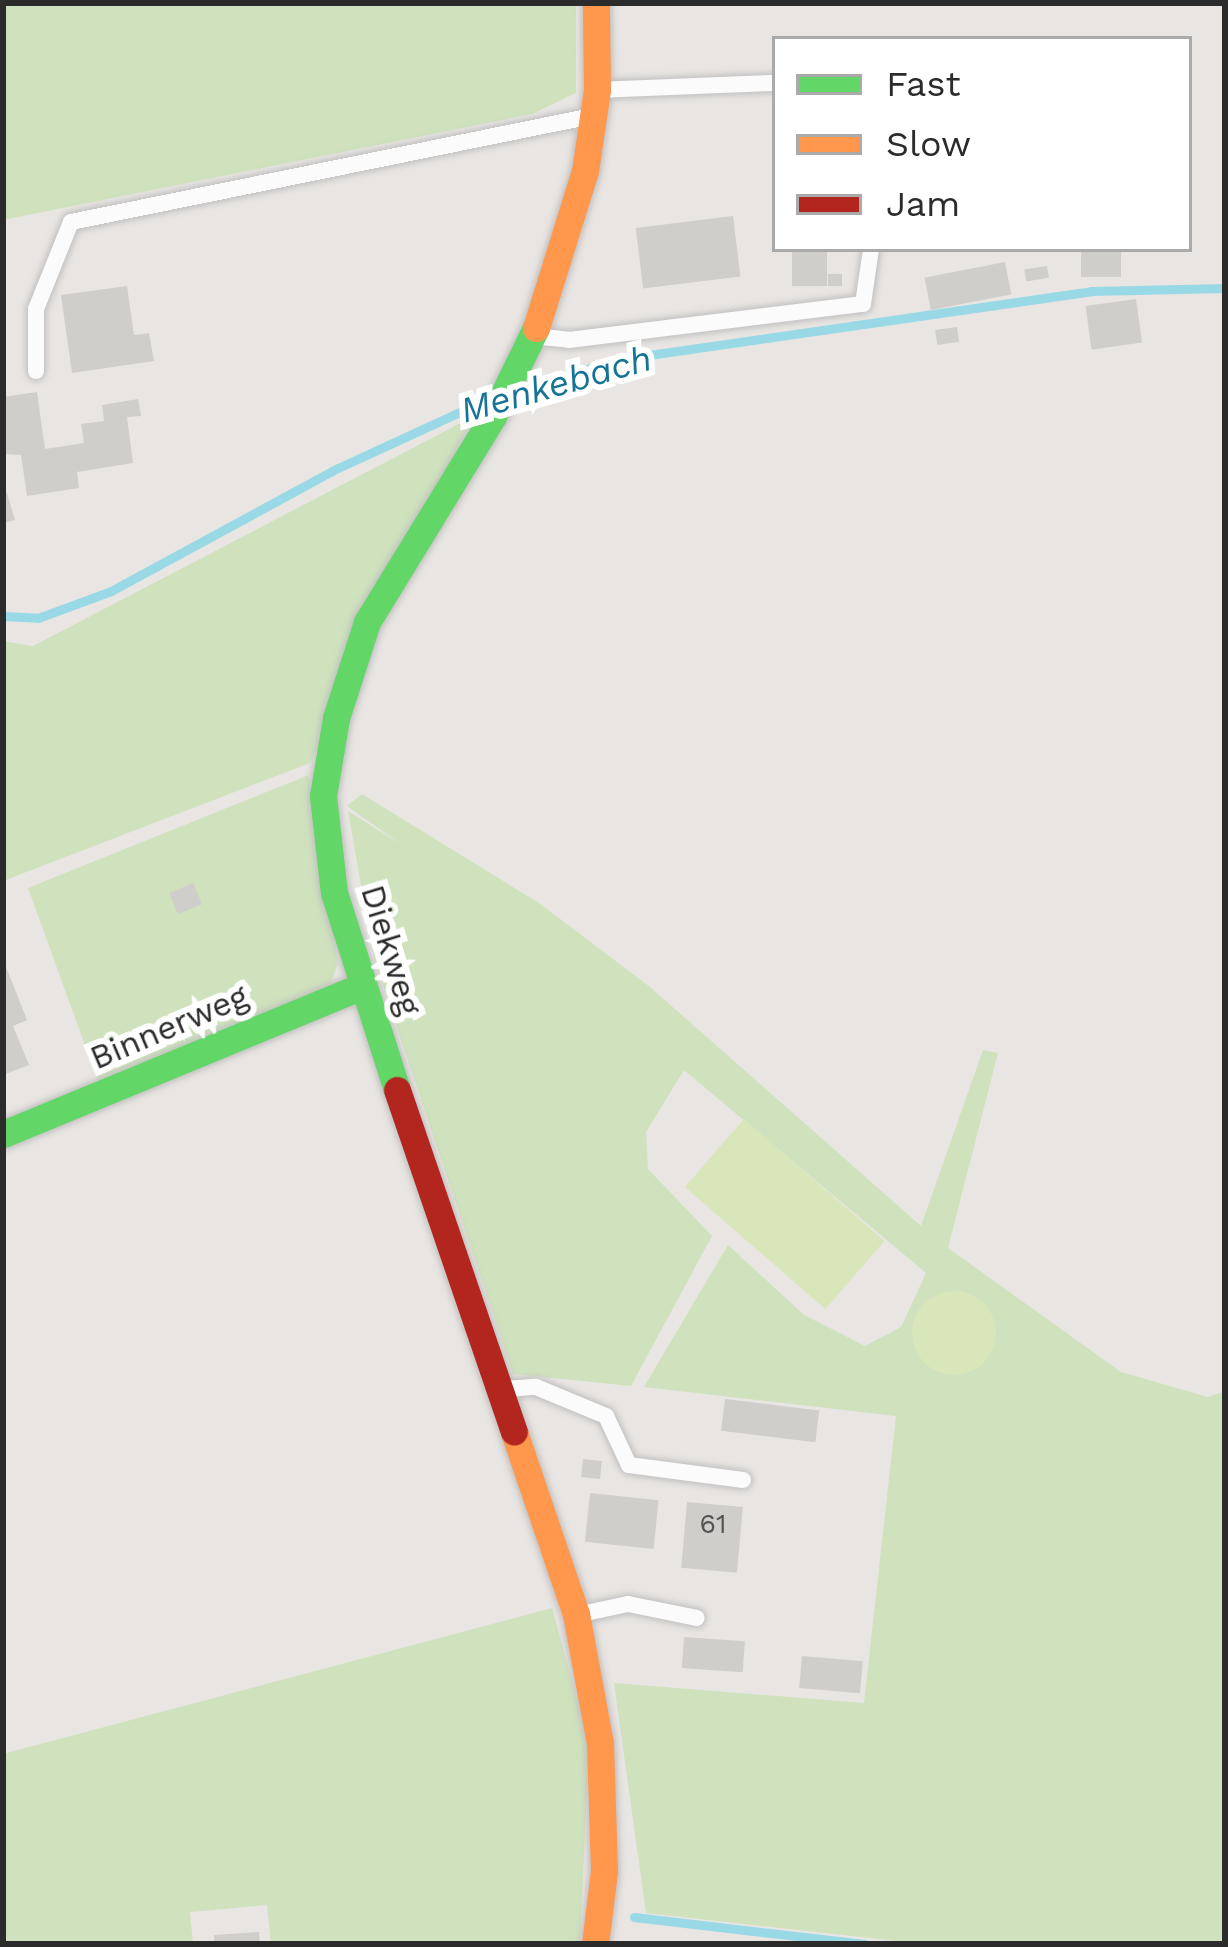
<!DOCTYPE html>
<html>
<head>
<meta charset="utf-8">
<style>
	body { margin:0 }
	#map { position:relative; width:1228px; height:1947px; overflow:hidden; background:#e8e5e2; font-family:"Work Sans",sans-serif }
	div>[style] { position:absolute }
	.green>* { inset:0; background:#cfe2bd }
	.pitch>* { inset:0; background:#d9e6ba; transform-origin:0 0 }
	.round { border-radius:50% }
	.stream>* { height:9px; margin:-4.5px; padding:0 4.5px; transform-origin:4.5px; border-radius:4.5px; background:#99d9e6 }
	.building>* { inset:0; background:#d0cecb; transform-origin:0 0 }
	.roads { filter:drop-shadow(0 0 3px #c1c0c0) drop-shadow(0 0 3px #c1c0c0) }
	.lane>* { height:16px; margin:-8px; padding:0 8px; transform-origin:8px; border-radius:8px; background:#fcfbfb }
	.fast>* { height:27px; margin:-13.5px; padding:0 13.5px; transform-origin:13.5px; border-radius:13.5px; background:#63d668 }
	.slow>* { height:27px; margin:-13.5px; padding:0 13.5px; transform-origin:13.5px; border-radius:13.5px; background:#ff974d }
	.jam>* { height:27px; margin:-13.5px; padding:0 13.5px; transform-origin:13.5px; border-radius:13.5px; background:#b3261e }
	span { translate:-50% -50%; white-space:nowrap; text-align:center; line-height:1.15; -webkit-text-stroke:12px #fff; paint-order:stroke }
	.number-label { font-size:27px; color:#555454 }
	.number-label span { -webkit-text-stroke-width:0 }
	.street-label { font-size:33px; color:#2b2b2b }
	.water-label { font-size:36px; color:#157496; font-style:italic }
	.frame { position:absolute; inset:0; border:6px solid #2b2b2b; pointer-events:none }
	.legend { position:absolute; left:772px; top:36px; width:420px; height:216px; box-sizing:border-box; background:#fff; border:3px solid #aaa; margin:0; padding:15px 21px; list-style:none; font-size:36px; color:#2b2b2b }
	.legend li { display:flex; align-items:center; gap:24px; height:60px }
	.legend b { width:60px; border:3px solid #aaa }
</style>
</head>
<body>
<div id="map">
	<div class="green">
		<div style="clip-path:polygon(3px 3px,576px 3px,576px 93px,532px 114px,3px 220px)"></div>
		<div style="clip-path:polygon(472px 417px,310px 763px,3px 881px,3px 641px,33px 646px)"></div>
		<div style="clip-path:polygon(309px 775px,338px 964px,327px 992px,99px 1084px,28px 888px)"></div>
		<div style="clip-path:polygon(362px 794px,539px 903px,650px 987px,921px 1226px,983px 1050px,998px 1053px,948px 1248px,1121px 1372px,1208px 1397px,1225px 1391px,1225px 1944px,924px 1944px,646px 1913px,614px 1683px,864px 1703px,896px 1416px,644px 1387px,728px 1245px,804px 1315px,865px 1346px,901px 1327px,926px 1273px,684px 1070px,646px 1132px,648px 1169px,712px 1236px,631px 1386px,513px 1374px,374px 959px,348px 811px,402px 845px,347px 806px)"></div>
		<div style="clip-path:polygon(552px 1608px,589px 1743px,580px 1944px,271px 1944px,267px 1905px,190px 1912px,193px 1944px,3px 1944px,3px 1754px)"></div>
	</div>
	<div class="pitch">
		<div style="left:744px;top:1119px;width:186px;height:90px;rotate:41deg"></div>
		<div class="round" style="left:912px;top:1291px;width:84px;height:84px"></div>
	</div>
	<div class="stream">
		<div style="left:525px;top:389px;width:94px;rotate:-18deg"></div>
		<div style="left:614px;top:360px;width:482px;rotate:-8.2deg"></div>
		<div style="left:1091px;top:291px;width:134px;rotate:-1.3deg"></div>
		<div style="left:3px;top:616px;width:35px;rotate:3deg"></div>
		<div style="left:38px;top:618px;width:78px;rotate:-20.3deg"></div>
		<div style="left:111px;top:591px;width:258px;rotate:-28.5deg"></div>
		<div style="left:338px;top:468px;width:163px;rotate:-24.7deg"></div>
		<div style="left:634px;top:1917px;width:232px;rotate:6.7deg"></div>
	</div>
	<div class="building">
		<div style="left:733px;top:216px;width:61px;height:98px;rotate:83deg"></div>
		<div style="left:792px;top:249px;width:35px;height:37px"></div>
		<div style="left:1081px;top:249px;width:40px;height:28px"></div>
		<div style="left:1005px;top:262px;width:33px;height:82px;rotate:79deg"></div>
		<div style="left:1047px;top:266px;width:12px;height:23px;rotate:81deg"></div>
		<div style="left:828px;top:274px;width:14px;height:12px"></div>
		<div style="clip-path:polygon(127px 286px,134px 335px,149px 333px,154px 361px,72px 373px,61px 295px)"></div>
		<div style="left:1136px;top:299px;width:44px;height:51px;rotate:82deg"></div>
		<div style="left:957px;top:327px;width:15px;height:22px;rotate:82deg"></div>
		<div style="clip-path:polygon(37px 392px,45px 449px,84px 443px,81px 424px,104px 421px,102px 405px,138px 399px,141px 416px,127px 417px,133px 463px,77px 472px,79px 488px,27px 496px,21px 455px,3px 454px,3px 397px)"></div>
		<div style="clip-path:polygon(7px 493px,15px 520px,3px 523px,3px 494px)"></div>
		<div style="left:193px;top:883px;width:23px;height:26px;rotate:67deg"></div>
		<div style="clip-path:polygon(3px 959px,27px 1020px,13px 1026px,29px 1065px,3px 1075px)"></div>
		<div style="left:725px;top:1399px;width:95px;height:32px;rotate:7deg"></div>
		<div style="left:583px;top:1459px;width:19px;height:18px;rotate:6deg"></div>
		<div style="left:590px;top:1493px;width:69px;height:49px;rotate:6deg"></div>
		<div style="left:687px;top:1502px;width:56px;height:66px;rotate:5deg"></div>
		<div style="left:684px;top:1637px;width:61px;height:31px;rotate:4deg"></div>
		<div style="left:802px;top:1656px;width:61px;height:32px;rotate:5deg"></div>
		<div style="clip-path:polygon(259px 1932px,260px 1944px,214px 1944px,214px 1935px)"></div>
	</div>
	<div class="roads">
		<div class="lane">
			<div style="left:598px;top:90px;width:177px;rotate:-2.3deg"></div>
			<div style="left:533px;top:336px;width:36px;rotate:6deg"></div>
			<div style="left:569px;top:340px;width:296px;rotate:-7deg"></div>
			<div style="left:863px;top:304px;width:56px;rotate:-81.7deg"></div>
			<div style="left:36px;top:371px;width:62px;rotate:-90deg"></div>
			<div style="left:36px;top:309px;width:94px;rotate:-68.1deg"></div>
			<div style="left:71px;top:222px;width:527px;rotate:-11.5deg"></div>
			<div style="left:505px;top:1389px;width:31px;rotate:-4deg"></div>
			<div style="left:536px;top:1387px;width:76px;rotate:22.5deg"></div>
			<div style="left:606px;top:1416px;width:54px;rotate:64.9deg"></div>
			<div style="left:629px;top:1465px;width:115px;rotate:7.5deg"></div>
			<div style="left:581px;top:1614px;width:48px;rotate:-12deg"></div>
			<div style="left:628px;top:1604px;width:70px;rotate:11.5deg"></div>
		</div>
		<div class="fast">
			<div style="left:397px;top:1090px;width:207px;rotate:-107.7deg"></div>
			<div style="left:334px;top:893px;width:98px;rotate:-96.5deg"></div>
			<div style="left:323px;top:796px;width:79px;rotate:-80.5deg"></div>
			<div style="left:336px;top:718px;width:101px;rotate:-72.1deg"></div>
			<div style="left:367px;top:622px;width:241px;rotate:-58.5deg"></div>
			<div style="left:493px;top:416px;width:98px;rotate:-64deg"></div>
			<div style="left:3px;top:1134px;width:388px;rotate:-22.4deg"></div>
		</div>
		<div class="slow">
			<div style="left:536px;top:328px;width:164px;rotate:-72.7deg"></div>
			<div style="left:585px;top:171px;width:82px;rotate:-81.6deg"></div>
			<div style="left:597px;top:90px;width:87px;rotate:-90.7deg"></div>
			<div style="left:514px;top:1432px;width:192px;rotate:71.2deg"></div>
			<div style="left:576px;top:1614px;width:131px;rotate:79.5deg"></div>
			<div style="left:600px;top:1743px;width:128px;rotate:88.2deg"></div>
			<div style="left:604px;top:1871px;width:74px;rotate:97deg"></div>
		</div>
		<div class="jam">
			<div style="left:397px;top:1090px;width:361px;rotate:71.1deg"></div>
		</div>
	</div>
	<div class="number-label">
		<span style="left:713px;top:1525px">61</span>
	</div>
	<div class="street-label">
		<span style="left:391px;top:950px;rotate:73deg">Diekweg</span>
		<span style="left:169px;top:1027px;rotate:-23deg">Binnerweg</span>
	</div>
	<div class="water-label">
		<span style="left:556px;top:385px;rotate:-16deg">Menkebach</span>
	</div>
	<div class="frame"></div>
	<ul class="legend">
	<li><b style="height:15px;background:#63d668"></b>Fast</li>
	<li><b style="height:15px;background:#ff974d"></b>Slow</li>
	<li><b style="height:15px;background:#b3261e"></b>Jam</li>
	</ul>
</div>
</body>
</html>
